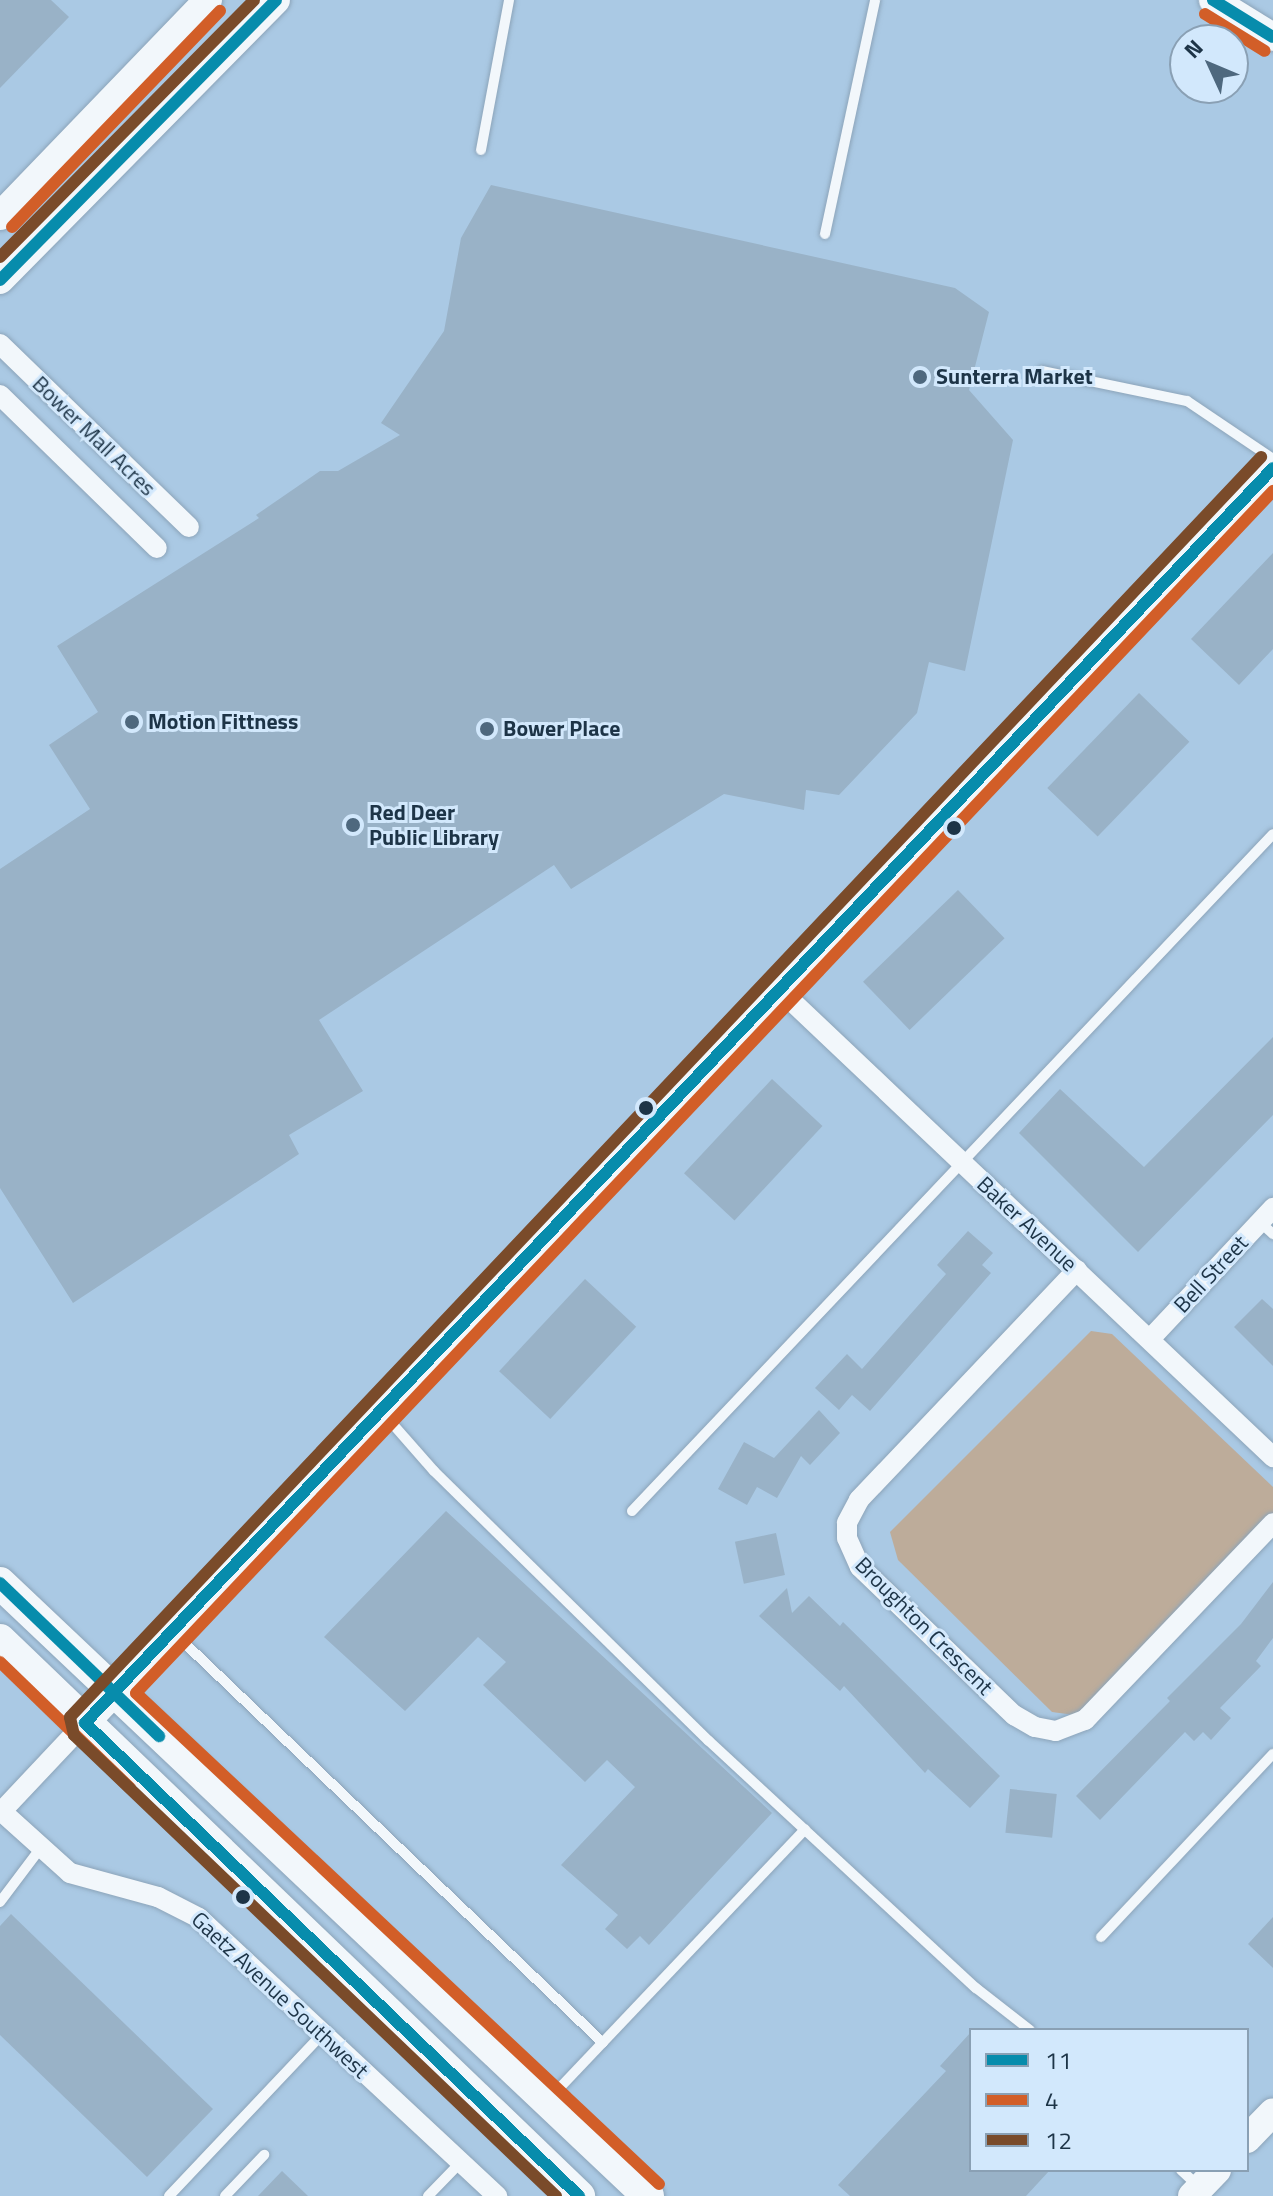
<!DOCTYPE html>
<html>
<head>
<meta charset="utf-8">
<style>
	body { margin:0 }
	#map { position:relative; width:1273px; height:2196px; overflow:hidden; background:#aac9e4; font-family:"Titillium Web",sans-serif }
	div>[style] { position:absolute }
	.green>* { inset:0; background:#bdac9a }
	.building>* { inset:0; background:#99b2c7; transform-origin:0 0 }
	.roads { filter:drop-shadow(0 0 2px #8ca4b9) drop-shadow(0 0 2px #8ca4b9) }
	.lane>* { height:10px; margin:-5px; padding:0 5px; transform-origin:5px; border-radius:5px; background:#f2f7fb }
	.street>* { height:20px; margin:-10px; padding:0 10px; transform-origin:10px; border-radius:10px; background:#f2f7fb }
	.secondary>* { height:28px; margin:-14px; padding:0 14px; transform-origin:14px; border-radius:14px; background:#f2f7fb }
	.primary>* { height:32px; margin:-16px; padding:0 16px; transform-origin:16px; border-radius:16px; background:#f2f7fb }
	.bus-1>* { height:12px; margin:-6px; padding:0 6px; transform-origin:6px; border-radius:6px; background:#078cac }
	.bus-2>* { height:12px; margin:-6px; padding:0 6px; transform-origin:6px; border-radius:6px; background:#d25e28 }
	.bus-3>* { height:12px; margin:-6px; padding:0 6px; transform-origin:6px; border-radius:6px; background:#7a4b2a }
	.dots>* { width:22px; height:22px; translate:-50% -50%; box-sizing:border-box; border:4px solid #d2e8fc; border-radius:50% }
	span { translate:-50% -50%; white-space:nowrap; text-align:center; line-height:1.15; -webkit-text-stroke:6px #d2e8fc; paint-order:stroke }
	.poi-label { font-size:22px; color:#1d3447; font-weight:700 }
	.left { translate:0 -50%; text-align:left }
	.street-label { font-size:22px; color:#1d3447 }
	.legend { position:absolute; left:969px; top:2028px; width:280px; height:144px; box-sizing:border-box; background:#d2e8fc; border:2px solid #8aa0b4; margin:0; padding:10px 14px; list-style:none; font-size:24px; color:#1d3447 }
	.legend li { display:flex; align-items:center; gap:16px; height:40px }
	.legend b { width:40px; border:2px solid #8aa0b4 }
	.north { position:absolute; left:1169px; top:24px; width:80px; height:80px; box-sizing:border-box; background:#d2e8fc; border:2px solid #8aa0b4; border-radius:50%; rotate:314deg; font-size:22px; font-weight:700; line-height:32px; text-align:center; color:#1d3447 }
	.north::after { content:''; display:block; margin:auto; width:28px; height:36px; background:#4e687e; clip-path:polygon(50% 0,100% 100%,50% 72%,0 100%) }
</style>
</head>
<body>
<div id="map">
	<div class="green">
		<div style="clip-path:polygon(1091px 1331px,1112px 1334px,1273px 1487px,1273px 1522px,1089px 1717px,1052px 1712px,898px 1560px,890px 1532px)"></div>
	</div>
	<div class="building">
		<div style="clip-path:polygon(0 0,51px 0,69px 17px,0 88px)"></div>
		<div style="clip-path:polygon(491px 185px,955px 288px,989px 312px,969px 390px,1013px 440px,965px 671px,929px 662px,917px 713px,839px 795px,806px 790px,804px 810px,724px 794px,571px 889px,554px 865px,319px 1020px,363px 1091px,289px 1135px,299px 1154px,73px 1303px,0 1188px,0 869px,90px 809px,49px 745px,98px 712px,57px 646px,259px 518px,256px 515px,320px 471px,338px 471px,400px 435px,381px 423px,444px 331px,461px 238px)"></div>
		<div style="clip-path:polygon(1273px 553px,1273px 649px,1239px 685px,1191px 639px)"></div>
		<div style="left:1139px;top:693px;width:70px;height:132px;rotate:44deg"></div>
		<div style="left:958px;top:890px;width:67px;height:132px;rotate:46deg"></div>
		<div style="clip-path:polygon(1273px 1037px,1273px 1115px,1138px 1252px,1019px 1133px,1060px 1089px,1144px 1167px)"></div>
		<div style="left:772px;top:1079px;width:69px;height:129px;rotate:43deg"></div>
		<div style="clip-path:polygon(968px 1231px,993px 1253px,982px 1265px,991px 1273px,870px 1411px,852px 1395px,839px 1410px,815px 1388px,847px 1354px,862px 1369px,946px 1274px,937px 1265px)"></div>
		<div style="left:585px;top:1279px;width:70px;height:126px;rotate:43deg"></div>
		<div style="clip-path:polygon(1262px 1299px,1273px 1309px,1273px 1366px,1234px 1327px)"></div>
		<div style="clip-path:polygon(819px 1410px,840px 1433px,810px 1465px,801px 1456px,777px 1498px,757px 1487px,747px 1505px,718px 1489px,744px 1442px,774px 1458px)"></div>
		<div style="clip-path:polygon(446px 1511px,772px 1813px,649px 1945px,640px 1936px,627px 1949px,605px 1929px,618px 1915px,561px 1865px,635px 1787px,607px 1760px,585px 1782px,483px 1685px,506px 1662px,478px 1637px,405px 1711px,324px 1637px)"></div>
		<div style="left:776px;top:1533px;width:43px;height:42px;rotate:78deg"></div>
		<div style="clip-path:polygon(1273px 1582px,1273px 1638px,1256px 1661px,1261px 1666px,1220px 1708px,1231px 1718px,1211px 1740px,1203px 1732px,1194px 1741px,1185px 1732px,1100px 1820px,1076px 1796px,1170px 1701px,1167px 1698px,1241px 1624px)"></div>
		<div style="clip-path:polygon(787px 1588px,792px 1613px,809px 1596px,840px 1626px,843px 1622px,1000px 1776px,970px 1808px,928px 1769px,925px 1773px,844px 1686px,840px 1691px,759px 1616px)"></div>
		<div style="left:1010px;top:1789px;width:47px;height:44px;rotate:6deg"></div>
		<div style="clip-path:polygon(11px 1914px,213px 2109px,147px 2177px,0 2035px,0 1926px)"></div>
		<div style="clip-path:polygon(1273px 1917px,1273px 1968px,1248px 1944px)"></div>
		<div style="clip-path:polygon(971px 2032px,971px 2170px,1050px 2170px,1026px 2196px,850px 2196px,838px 2185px,946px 2071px,940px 2066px)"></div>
		<div style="clip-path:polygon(282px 2171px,308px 2196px,258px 2196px)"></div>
	</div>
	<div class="roads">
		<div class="lane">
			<div style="left:481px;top:150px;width:153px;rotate:-79.4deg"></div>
			<div style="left:825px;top:234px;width:239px;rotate:-77.9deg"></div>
			<div style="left:1042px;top:371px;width:148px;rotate:11.7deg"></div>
			<div style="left:1187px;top:401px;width:104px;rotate:34deg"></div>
			<div style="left:1260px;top:1222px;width:18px;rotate:43deg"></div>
			<div style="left:383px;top:1413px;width:77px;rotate:48.7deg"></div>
			<div style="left:434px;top:1471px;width:385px;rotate:44.5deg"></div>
			<div style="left:709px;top:1741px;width:364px;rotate:42.8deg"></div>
			<div style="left:976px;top:1988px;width:68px;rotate:37.9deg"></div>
			<div style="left:632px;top:1511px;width:932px;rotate:-46.56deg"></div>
			<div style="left:174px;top:1633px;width:593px;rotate:43.7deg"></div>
			<div style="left:0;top:1902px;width:66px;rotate:-53deg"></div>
			<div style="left:1101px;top:1937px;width:251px;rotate:-46.8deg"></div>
			<div style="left:551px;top:2097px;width:369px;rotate:-46.5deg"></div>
			<div style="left:1181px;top:2170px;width:26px;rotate:43deg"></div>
			<div style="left:169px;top:2196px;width:223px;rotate:-46.6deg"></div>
			<div style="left:225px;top:2196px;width:57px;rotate:-46.4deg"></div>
			<div style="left:428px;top:2196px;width:47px;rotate:-45.9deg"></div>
		</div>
		<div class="street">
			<div style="left:0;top:344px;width:263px;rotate:44.1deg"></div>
			<div style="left:0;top:395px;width:219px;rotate:44.3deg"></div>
			<div style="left:781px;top:991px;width:678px;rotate:43.45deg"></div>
			<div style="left:1077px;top:1270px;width:317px;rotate:133.5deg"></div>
			<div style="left:859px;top:1500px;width:26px;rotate:118deg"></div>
			<div style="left:847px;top:1523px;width:15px;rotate:90deg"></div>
			<div style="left:847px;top:1538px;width:32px;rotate:66deg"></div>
			<div style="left:860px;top:1567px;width:214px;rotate:43.9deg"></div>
			<div style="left:1014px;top:1715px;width:24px;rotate:30deg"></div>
			<div style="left:1035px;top:1727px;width:21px;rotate:11deg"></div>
			<div style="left:1056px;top:1731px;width:31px;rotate:-21deg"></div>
			<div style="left:1085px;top:1720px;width:272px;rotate:-46.3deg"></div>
			<div style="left:1150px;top:1339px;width:180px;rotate:-46.8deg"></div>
			<div style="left:0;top:1810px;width:94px;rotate:42deg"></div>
			<div style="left:70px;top:1873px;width:91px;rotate:15.3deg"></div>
			<div style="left:158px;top:1897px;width:46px;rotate:27.1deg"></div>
			<div style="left:199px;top:1918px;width:408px;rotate:43deg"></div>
			<div style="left:1px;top:1812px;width:122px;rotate:-46.7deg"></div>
		</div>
		<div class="secondary">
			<div style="left:1213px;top:0;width:70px;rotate:31.7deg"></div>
			<div style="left:0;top:216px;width:300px;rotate:-46.1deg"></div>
			<div style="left:0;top:280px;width:393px;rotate:-45.4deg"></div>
			<div style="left:85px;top:1723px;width:1728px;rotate:-46.57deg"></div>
			<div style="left:1247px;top:2139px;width:37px;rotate:-46deg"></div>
			<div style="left:1192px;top:2196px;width:36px;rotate:-46deg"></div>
		</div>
		<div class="primary">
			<div style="left:0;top:1583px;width:892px;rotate:43.41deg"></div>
			<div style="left:0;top:1640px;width:803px;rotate:43.84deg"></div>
		</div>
	</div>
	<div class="bus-1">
		<div style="left:1213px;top:0;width:70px;rotate:31.7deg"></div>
		<div style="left:0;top:280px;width:393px;rotate:-45.4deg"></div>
		<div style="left:0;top:1583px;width:221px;rotate:43.9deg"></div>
		<div style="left:579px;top:2196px;width:684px;rotate:-136.24deg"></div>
		<div style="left:85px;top:1723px;width:1728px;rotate:-46.57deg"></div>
	</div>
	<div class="bus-2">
		<div style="left:1205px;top:14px;width:70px;rotate:31.7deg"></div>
		<div style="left:12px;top:227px;width:300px;rotate:-46.1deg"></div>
		<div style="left:0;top:1662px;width:181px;rotate:44.1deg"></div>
		<div style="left:659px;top:2184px;width:717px;rotate:-136.81deg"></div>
		<div style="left:136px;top:1693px;width:1655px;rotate:-46.59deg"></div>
	</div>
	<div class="bus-3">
		<div style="left:0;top:257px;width:361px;rotate:-45.3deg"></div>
		<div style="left:556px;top:2196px;width:667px;rotate:-136.28deg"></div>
		<div style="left:74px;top:1735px;width:18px;rotate:-103deg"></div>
		<div style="left:70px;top:1717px;width:1734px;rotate:-46.61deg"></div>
	</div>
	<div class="dots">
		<div style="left:920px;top:377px;background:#4e687e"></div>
		<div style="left:132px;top:722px;background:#4e687e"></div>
		<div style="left:487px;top:729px;background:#4e687e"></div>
		<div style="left:353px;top:825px;background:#4e687e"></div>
		<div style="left:954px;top:828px;background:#1d3447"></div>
		<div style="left:646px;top:1108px;background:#1d3447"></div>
		<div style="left:243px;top:1897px;background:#1d3447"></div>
	</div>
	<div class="poi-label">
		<span class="left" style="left:936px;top:377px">Sunterra Market</span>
		<span class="left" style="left:148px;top:722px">Motion Fittness</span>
		<span class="left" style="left:503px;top:729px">Bower Place</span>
		<span class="left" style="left:369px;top:825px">Red Deer<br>Public Library</span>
	</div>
	<div class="street-label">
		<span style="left:94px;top:436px;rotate:44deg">Bower Mall Acres</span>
		<span style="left:1027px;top:1224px;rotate:43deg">Baker Avenue</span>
		<span style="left:1211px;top:1274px;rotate:-47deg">Bell Street</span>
		<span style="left:924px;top:1626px;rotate:45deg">Broughton Crescent</span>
		<span style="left:280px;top:1995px;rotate:43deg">Gaetz Avenue Southwest</span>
	</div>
	<ul class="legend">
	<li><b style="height:10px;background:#078cac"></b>11</li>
	<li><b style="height:10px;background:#d25e28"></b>4</li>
	<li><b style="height:10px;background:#7a4b2a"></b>12</li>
	</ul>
	<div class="north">N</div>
</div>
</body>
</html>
